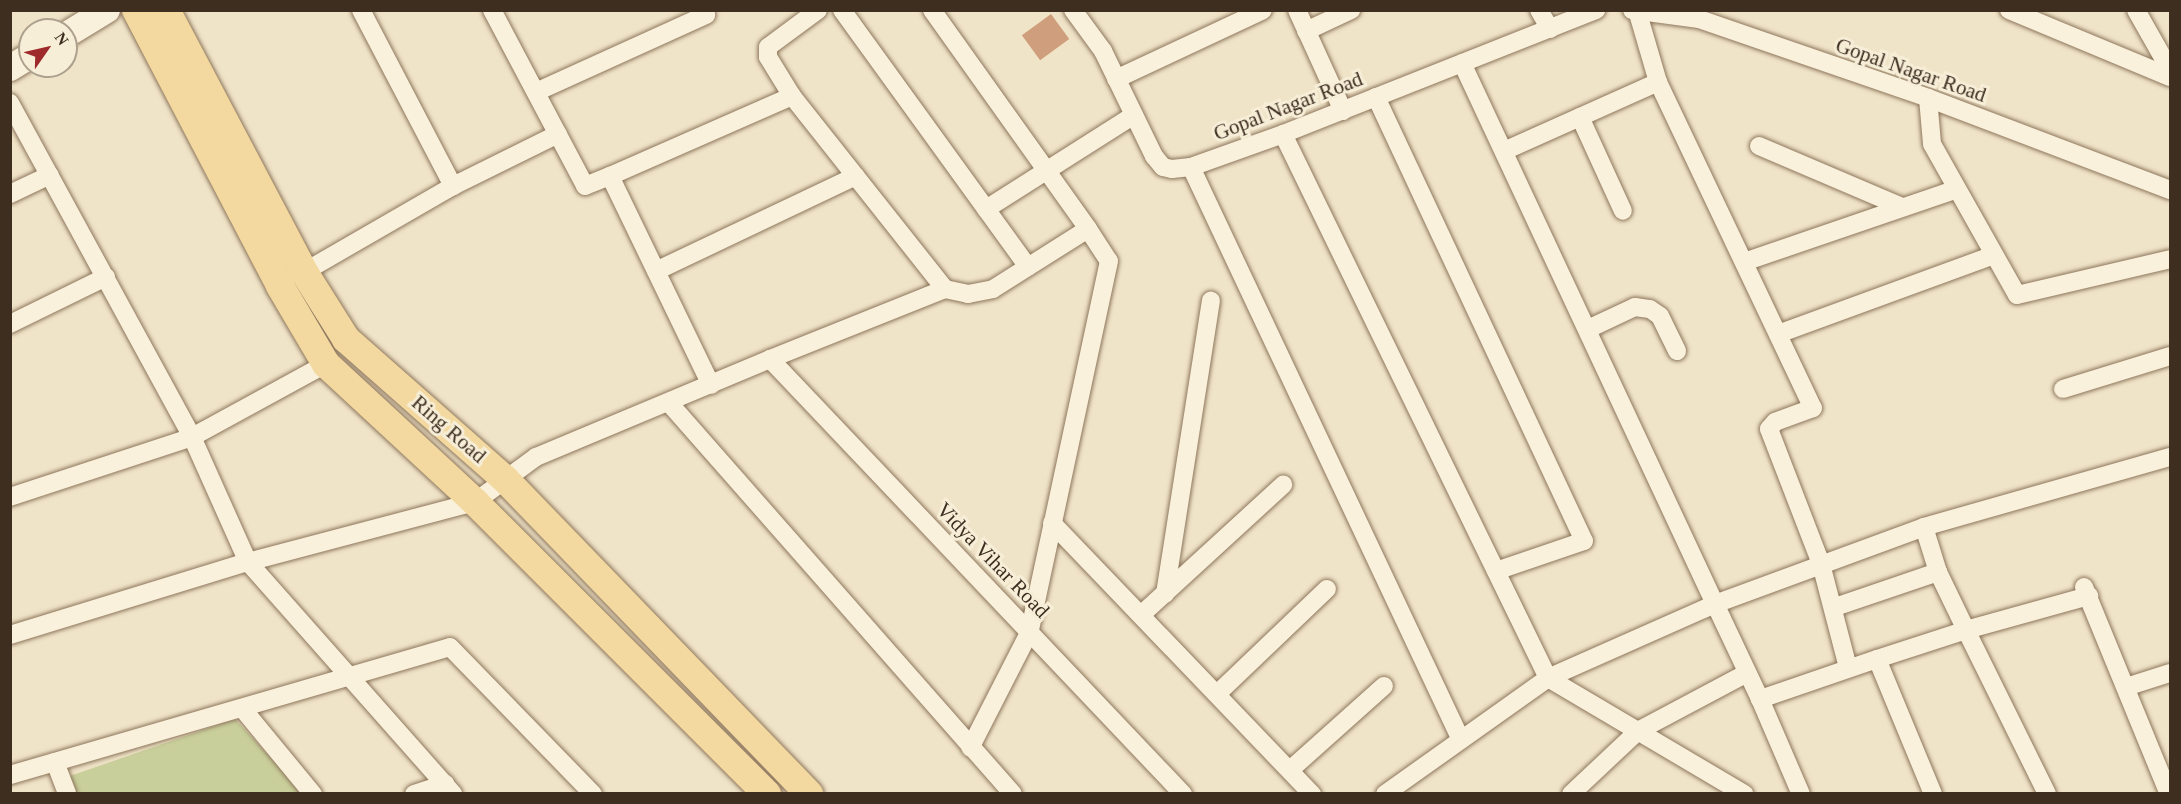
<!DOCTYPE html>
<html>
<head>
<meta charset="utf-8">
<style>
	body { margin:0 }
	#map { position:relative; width:2181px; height:804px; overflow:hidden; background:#f0e4c8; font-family:Georgia,serif }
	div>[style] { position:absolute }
	.green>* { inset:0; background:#c9cf9b }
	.building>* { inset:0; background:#cf9f7d; transform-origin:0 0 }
	.roads { filter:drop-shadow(0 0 2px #8d765c) drop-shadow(0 0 2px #8d765c) }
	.street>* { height:18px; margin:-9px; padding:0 9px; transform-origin:9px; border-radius:9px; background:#faf1dc }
	.secondary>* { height:26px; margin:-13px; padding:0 13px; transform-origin:13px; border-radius:13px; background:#faf1dc }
	.primary>* { height:28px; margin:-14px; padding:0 14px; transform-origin:14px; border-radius:14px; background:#f3d9a0 }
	span { translate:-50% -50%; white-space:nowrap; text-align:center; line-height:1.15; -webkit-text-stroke:6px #f7eed8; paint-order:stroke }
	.street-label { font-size:21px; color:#3d2e20 }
	.frame { position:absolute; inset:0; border:12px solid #3d2e20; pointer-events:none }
	.north { position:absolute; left:18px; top:18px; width:60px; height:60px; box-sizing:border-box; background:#f7eed8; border:2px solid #ada18e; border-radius:50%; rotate:56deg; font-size:16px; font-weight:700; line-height:24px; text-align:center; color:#3d2e20 }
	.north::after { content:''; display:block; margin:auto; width:21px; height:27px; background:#9e2a2b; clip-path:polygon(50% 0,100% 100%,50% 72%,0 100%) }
</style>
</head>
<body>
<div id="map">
	<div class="green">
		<div style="clip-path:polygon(235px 719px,303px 793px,70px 793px,64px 778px)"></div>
	</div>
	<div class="building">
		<div style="left:1051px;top:14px;width:31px;height:36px;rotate:54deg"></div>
	</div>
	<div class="roads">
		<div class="street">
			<div style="left:361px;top:10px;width:199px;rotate:62.4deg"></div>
			<div style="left:492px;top:10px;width:199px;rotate:62.1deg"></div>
			<div style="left:585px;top:186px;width:27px;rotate:-22deg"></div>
			<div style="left:610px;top:176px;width:232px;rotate:64.2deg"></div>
			<div style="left:818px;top:10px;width:62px;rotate:143.5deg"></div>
			<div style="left:768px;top:47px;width:10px;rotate:90deg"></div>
			<div style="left:768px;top:57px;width:46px;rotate:58.4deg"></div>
			<div style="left:792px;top:96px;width:246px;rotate:51.6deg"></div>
			<div style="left:842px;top:10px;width:317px;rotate:54.1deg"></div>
			<div style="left:932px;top:10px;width:269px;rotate:54.5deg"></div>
			<div style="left:1073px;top:10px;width:51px;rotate:53.8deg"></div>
			<div style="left:1103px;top:51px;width:117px;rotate:64.1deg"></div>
			<div style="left:1154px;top:156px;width:14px;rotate:51deg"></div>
			<div style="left:1163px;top:167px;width:9px;rotate:13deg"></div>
			<div style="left:1172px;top:169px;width:19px;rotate:-6deg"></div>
			<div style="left:1191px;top:167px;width:98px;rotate:-19.7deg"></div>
			<div style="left:1283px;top:134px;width:337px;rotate:-21.6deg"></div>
			<div style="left:1297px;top:10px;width:111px;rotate:65.5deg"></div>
			<div style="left:1539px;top:10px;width:22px;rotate:60deg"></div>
			<div style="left:1632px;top:10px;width:68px;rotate:7.7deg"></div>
			<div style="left:1699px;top:19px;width:242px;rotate:19deg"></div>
			<div style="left:1928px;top:98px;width:259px;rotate:20.8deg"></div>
			<div style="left:2009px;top:10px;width:174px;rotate:22.6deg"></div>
			<div style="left:2136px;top:10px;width:69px;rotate:60.5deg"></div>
			<div style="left:1306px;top:31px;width:50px;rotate:-25deg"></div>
			<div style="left:1116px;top:79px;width:162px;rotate:-25.1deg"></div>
			<div style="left:1658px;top:82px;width:361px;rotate:64.6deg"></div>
			<div style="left:1813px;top:408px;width:40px;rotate:159.8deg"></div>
			<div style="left:1775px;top:422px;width:9px;rotate:131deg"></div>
			<div style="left:1769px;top:429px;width:145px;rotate:68.9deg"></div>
			<div style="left:1821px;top:564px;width:107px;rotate:75.4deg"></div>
			<div style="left:536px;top:92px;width:187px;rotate:-24.4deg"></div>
			<div style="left:1376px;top:97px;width:490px;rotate:64.9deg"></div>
			<div style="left:1584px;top:541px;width:93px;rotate:161.2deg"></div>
			<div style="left:1928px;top:98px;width:46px;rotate:85deg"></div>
			<div style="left:1932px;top:144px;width:173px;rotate:60.6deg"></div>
			<div style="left:2017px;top:295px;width:157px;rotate:-13.2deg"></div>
			<div style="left:10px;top:103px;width:380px;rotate:61.4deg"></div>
			<div style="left:192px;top:437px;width:137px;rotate:65.9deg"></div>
			<div style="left:248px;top:562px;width:310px;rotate:48.5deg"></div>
			<div style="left:1580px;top:117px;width:103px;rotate:65.4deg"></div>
			<div style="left:1283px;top:134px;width:605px;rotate:64.03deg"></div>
			<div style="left:1548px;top:678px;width:228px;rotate:30.6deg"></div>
			<div style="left:1759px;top:146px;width:153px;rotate:23.1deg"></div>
			<div style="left:1504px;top:151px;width:169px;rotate:-24.1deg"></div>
			<div style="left:1658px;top:82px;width:75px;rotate:-106.3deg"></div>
			<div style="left:1191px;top:167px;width:633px;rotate:64.77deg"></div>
			<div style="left:610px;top:176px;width:199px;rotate:-23.7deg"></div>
			<div style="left:10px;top:194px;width:44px;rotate:-25.4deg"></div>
			<div style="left:986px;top:209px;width:175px;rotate:-32.4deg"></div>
			<div style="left:1744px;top:262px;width:225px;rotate:-18.9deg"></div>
			<div style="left:656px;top:271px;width:221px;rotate:-25.4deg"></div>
			<div style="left:304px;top:272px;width:172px;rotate:-30deg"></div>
			<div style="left:453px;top:186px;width:117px;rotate:-26.3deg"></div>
			<div style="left:10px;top:324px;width:107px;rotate:-26.1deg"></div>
			<div style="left:1588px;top:329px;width:52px;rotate:-25.1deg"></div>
			<div style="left:1635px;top:307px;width:15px;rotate:8deg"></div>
			<div style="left:1650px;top:309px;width:12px;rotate:35deg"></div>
			<div style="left:1660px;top:316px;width:39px;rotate:64deg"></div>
			<div style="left:1778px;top:334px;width:230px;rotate:-20.1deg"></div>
			<div style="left:770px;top:359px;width:600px;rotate:46.49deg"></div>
			<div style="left:2063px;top:389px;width:112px;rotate:-17.1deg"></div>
			<div style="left:670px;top:404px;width:519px;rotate:48.67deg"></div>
			<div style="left:10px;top:497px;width:192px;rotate:-18.2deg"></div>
			<div style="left:192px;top:437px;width:153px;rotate:-28.6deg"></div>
			<div style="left:1052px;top:523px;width:376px;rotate:46.2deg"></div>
			<div style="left:1924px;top:527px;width:47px;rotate:72.7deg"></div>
			<div style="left:1938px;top:572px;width:64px;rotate:64.2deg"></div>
			<div style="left:1966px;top:630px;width:128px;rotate:-15.5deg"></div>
			<div style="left:2084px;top:587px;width:224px;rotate:67.7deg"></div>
			<div style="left:1165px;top:594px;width:297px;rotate:-81.1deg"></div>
			<div style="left:1835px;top:607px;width:109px;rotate:-18.8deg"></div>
			<div style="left:1141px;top:615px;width:193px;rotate:-42.5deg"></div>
			<div style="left:10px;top:635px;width:249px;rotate:-17.1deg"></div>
			<div style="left:248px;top:562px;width:235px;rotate:-14.8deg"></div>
			<div style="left:475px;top:502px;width:76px;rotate:-36.4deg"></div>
			<div style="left:536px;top:457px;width:254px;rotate:-22.7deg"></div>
			<div style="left:770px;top:359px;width:188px;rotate:-21.8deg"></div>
			<div style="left:945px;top:289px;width:24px;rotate:12deg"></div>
			<div style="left:968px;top:294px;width:25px;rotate:-11deg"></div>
			<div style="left:993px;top:289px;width:112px;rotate:-32.3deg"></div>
			<div style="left:1088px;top:229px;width:38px;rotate:57deg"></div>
			<div style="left:1109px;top:261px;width:378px;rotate:102.1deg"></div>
			<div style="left:1030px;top:631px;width:131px;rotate:117.1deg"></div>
			<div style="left:1877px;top:659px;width:94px;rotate:-18deg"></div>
			<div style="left:1966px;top:630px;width:183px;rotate:63.7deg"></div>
			<div style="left:2126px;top:687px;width:46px;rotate:-17.7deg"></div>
			<div style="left:1217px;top:694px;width:152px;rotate:-43.7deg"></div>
			<div style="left:1760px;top:699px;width:103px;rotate:66.7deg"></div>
			<div style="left:242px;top:708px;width:112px;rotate:50.5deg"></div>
			<div style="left:55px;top:762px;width:34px;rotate:69deg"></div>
			<div style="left:1290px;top:770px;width:126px;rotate:-41.8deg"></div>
			<div style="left:10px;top:775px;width:458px;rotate:-16.2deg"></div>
			<div style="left:450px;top:647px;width:205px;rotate:45.8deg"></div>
			<div style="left:414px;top:794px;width:33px;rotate:-18deg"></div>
			<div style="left:1385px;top:794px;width:200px;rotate:-35.4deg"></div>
			<div style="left:1548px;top:678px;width:183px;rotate:-23.9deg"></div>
			<div style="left:1715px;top:604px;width:597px;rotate:-115.06deg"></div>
			<div style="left:1571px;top:794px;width:92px;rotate:-43.2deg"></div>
			<div style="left:1638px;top:731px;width:123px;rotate:-28deg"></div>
			<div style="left:1933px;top:794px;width:146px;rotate:-112.5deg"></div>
			<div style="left:1877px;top:659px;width:124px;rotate:161.1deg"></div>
			<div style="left:1760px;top:699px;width:105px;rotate:-115.3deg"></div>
			<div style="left:1715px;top:604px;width:223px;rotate:-20.2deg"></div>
			<div style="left:1924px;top:527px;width:256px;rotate:-15.9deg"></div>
		</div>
		<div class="secondary">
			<div style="left:66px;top:35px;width:48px;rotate:-31.4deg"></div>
			<div style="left:10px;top:68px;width:23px;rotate:-31deg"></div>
		</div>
		<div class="primary">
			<div style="left:136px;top:10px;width:311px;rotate:62.4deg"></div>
			<div style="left:280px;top:286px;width:91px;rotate:59.5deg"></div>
			<div style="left:326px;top:364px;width:203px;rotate:42.8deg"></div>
			<div style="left:475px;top:502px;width:413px;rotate:45deg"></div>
			<div style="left:166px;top:10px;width:296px;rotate:62.2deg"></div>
			<div style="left:304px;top:272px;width:79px;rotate:57.9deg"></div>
			<div style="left:346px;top:339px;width:212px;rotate:41.4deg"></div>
			<div style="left:505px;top:479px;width:438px;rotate:46deg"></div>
		</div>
	</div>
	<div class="street-label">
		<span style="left:1911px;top:70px;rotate:19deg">Gopal Nagar Road</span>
		<span style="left:1288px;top:106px;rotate:-21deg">Gopal Nagar Road</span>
		<span style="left:449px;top:429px;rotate:41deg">Ring Road</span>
		<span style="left:993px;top:560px;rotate:46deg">Vidya Vihar Road</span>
	</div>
	<div class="frame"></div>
	<div class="north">N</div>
</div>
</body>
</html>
